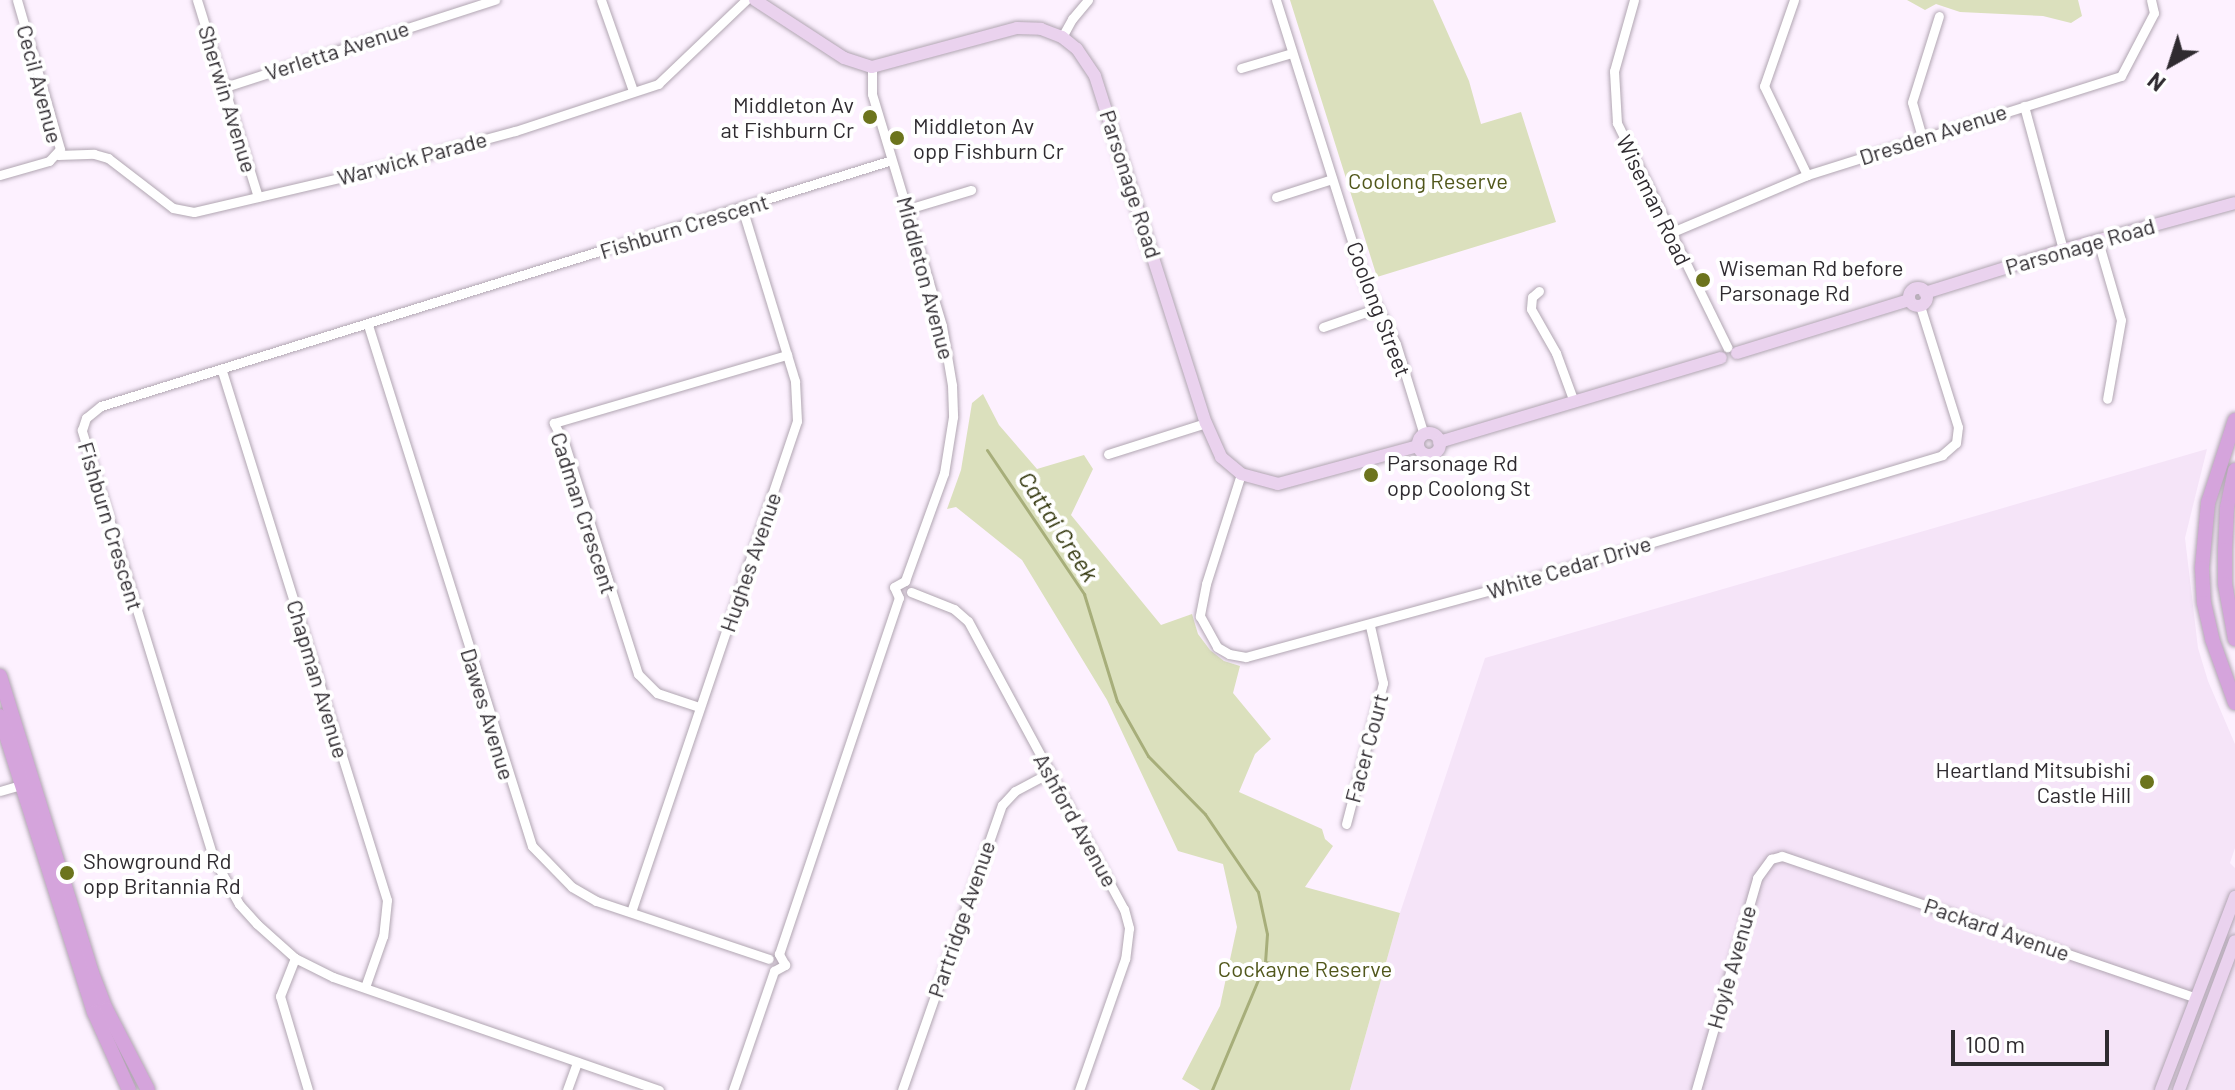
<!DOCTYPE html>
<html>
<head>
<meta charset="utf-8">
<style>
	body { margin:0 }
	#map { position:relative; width:2235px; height:1090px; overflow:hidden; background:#fdf1ff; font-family:Barlow,sans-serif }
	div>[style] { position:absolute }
	.built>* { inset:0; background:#f5e4f8 }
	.green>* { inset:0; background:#dbe0bd }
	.stream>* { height:3px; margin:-1.5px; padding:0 1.5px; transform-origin:1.5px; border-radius:1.5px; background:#a7ae7a }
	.roads { filter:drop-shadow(0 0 2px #b1a6b2) drop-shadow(0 0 2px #b1a6b2) }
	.street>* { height:9px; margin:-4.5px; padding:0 4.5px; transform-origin:4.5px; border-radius:4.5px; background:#fff }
	.secondary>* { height:12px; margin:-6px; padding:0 6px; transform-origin:6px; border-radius:6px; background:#ead2ee }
	.secondary>.ring { margin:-6px; padding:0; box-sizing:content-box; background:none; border:12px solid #ead2ee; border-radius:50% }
	.primary>* { height:14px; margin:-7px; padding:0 7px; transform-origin:7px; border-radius:7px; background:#d5a4dc }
	.dots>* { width:22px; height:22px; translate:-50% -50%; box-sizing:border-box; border:4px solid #fff; border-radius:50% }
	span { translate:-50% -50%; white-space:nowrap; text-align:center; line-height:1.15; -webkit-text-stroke:8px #fff; paint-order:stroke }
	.street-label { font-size:22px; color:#2f2b30 }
	.poi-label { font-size:22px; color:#2f2b30 }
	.right { translate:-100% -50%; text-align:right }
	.left { translate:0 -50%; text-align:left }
	.park-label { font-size:22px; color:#51571b }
	.water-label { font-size:24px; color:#30340a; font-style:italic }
	.north { position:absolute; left:2131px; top:24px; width:80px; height:80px; -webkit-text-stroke:6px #fff; paint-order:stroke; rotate:219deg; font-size:22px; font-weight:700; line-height:32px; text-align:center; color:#2f2b30 }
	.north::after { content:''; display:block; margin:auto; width:28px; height:36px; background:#2f2b30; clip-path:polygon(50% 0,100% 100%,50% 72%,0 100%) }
	.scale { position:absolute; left:1951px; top:1030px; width:158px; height:36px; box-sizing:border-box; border:4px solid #2f2b30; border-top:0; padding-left:10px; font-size:24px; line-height:28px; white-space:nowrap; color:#2f2b30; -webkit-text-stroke:6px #fff; paint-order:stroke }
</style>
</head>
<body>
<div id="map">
	<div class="built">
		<div style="clip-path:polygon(2207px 449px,2185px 538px,2198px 648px,2208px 681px,2235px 744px,2235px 848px,2230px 863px,2235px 868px,2235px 1090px,1350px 1090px,1400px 913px,1485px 658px)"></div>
	</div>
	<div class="green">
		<div style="clip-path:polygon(1290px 0,1433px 0,1469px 81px,1481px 124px,1521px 112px,1556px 222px,1377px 277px)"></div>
		<div style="clip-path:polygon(1907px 0,2078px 0,2082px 16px,2071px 23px,2043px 16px,1960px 12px,1936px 4px,1925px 10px)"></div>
		<div style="clip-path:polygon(983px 394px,999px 425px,1037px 469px,1084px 455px,1093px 469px,1071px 515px,1161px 625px,1192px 614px,1198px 634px,1210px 650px,1224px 661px,1240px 666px,1233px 693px,1271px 739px,1255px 754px,1239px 792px,1322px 829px,1325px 839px,1333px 846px,1305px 887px,1400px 913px,1350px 1090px,1200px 1090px,1182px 1079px,1220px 1006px,1237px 927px,1223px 864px,1178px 851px,1107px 700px,1022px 560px,956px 507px,947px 509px,961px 470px,972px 403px)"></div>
	</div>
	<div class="stream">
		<div style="left:987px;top:450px;width:174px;rotate:56deg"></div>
		<div style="left:1084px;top:594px;width:112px;rotate:72.9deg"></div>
		<div style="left:1117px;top:701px;width:63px;rotate:60.6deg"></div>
		<div style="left:1148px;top:756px;width:81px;rotate:45.5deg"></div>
		<div style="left:1205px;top:814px;width:94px;rotate:55.8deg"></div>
		<div style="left:1258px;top:892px;width:43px;rotate:77.9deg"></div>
		<div style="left:1267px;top:934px;width:29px;rotate:94deg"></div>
		<div style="left:1265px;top:963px;width:138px;rotate:112.7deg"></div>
		<div style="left:1265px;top:962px;width:67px;rotate:12deg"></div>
	</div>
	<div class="roads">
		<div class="street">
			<div style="left:197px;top:0;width:206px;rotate:72.8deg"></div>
			<div style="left:601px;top:0;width:96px;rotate:70.6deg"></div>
			<div style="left:1276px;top:0;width:297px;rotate:72.5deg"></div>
			<div style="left:1365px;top:283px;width:68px;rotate:63.1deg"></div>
			<div style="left:1396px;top:344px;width:95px;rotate:72.9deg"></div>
			<div style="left:1634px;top:0;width:74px;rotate:105.7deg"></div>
			<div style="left:1614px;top:71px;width:52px;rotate:86.7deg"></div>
			<div style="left:1617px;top:123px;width:250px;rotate:63.8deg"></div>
			<div style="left:1794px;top:0;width:91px;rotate:109.2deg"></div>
			<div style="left:1764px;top:86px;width:99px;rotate:64.2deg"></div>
			<div style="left:1062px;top:37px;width:21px;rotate:-61deg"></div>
			<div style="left:1072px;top:19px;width:25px;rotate:-50deg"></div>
			<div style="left:872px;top:67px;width:27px;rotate:90deg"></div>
			<div style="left:872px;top:94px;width:242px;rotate:73.2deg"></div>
			<div style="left:942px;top:326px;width:60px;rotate:80.4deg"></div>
			<div style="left:952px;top:385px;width:32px;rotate:88deg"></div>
			<div style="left:953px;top:417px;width:57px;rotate:99.1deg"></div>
			<div style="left:944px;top:473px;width:115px;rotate:109.9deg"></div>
			<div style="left:1241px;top:68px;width:53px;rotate:-16.4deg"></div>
			<div style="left:225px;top:87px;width:284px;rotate:-17.9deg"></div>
			<div style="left:2024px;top:106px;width:149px;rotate:74.8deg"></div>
			<div style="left:1922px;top:137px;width:36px;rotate:-106deg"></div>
			<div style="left:1912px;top:102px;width:90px;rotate:-72.6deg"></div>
			<div style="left:58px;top:155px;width:36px;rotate:-2deg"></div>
			<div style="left:94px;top:154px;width:15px;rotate:16deg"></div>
			<div style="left:108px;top:158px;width:82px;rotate:37.6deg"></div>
			<div style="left:173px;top:208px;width:21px;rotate:11deg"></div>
			<div style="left:194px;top:212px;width:175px;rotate:-13.2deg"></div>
			<div style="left:364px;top:172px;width:156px;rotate:-15.2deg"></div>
			<div style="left:515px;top:131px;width:151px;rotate:-18.2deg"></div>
			<div style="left:658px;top:84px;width:122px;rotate:-43.7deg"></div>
			<div style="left:0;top:175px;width:51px;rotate:-15.9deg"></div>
			<div style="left:49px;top:161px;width:16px;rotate:-47deg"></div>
			<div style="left:60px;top:149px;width:155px;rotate:-106.1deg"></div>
			<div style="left:1276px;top:197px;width:59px;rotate:-17.8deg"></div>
			<div style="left:908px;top:209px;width:66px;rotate:-16.8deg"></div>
			<div style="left:1670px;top:233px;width:149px;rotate:-22.9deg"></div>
			<div style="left:1807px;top:175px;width:329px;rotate:-17.5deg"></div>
			<div style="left:2121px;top:76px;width:71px;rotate:-62.4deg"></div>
			<div style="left:2154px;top:13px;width:13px;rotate:-103deg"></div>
			<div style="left:2098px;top:241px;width:82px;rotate:73.8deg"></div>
			<div style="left:2121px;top:320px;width:80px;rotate:100deg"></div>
			<div style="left:1539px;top:291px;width:9px;rotate:139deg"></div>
			<div style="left:1532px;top:297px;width:12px;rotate:95deg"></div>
			<div style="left:1531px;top:309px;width:51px;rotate:60.4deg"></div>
			<div style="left:1556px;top:353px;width:52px;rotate:69.8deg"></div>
			<div style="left:368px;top:325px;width:546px;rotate:72.53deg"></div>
			<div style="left:532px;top:846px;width:57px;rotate:45.7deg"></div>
			<div style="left:572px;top:887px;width:28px;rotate:30deg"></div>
			<div style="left:596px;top:901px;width:182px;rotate:18.5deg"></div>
			<div style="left:1323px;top:327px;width:58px;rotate:-19.1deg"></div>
			<div style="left:222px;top:371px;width:554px;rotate:72.68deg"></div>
			<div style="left:387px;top:900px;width:36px;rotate:96deg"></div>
			<div style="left:383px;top:936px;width:54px;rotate:109.4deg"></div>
			<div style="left:1108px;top:454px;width:103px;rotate:-17.6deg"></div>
			<div style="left:1241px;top:474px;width:115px;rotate:107.7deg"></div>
			<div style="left:1206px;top:584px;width:33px;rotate:101deg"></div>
			<div style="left:1200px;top:616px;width:35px;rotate:61deg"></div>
			<div style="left:1217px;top:647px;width:14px;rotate:30deg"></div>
			<div style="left:1229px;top:654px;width:17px;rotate:10deg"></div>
			<div style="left:1246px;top:657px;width:284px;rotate:-15.3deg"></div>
			<div style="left:1520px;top:582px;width:441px;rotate:-16.7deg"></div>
			<div style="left:1942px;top:455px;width:18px;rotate:-41deg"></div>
			<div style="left:1956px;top:443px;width:16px;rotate:-83deg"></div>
			<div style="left:1958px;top:427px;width:127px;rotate:-107.4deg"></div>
			<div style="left:911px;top:592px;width:46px;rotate:21.6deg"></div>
			<div style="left:954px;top:609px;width:18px;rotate:41deg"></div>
			<div style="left:968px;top:621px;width:328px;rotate:61.6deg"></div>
			<div style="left:1124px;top:909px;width:20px;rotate:75deg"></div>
			<div style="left:1129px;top:928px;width:31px;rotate:97deg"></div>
			<div style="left:1125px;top:959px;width:139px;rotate:109.3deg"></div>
			<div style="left:899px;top:598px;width:12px;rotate:-114deg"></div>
			<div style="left:894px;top:587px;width:13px;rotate:-29deg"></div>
			<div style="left:699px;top:707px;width:44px;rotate:-161.6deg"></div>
			<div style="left:657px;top:693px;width:27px;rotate:-135deg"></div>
			<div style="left:638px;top:674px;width:240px;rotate:-107.7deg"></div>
			<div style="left:565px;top:445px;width:25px;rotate:-117deg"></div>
			<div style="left:554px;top:423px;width:243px;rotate:-16.3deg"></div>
			<div style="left:0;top:791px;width:22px;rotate:-16deg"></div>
			<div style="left:1346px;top:824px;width:146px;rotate:-75.3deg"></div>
			<div style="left:1383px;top:683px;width:58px;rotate:-102.8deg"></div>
			<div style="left:631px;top:912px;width:518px;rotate:-71.32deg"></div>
			<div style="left:797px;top:421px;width:40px;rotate:-92.9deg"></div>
			<div style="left:795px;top:381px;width:181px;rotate:-107deg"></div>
			<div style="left:779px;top:954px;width:376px;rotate:-71.4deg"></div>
			<div style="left:295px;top:958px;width:41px;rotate:111.5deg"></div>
			<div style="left:280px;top:996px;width:98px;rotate:73.4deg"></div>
			<div style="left:774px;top:971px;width:13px;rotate:-29deg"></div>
			<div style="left:785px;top:965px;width:13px;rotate:-119deg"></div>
			<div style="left:567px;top:1090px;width:30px;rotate:-70deg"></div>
			<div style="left:659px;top:1090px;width:345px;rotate:-160.9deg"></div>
			<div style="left:333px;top:977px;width:42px;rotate:-153.4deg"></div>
			<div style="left:295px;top:958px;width:51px;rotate:-138.2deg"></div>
			<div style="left:257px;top:924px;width:27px;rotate:-132deg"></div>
			<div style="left:239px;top:904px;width:54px;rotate:-119deg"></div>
			<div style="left:213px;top:857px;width:447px;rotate:-107.1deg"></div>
			<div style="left:82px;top:430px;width:13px;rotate:-72deg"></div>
			<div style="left:86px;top:418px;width:19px;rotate:-39deg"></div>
			<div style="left:101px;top:406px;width:828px;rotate:-17.28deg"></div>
			<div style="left:733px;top:1090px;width:126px;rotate:-71deg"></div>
			<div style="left:902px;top:1090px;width:302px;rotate:-70.7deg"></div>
			<div style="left:1002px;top:805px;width:19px;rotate:-47deg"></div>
			<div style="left:1015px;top:791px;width:40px;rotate:-28deg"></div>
			<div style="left:1696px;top:1090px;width:221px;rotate:-73.9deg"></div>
			<div style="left:1757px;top:878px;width:24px;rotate:-54deg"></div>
			<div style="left:1771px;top:859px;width:11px;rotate:-15deg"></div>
			<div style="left:1782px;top:856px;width:436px;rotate:18.9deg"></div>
		</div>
		<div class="secondary">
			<div style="left:755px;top:0;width:106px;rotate:33.1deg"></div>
			<div style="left:844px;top:58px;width:29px;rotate:18deg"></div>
			<div style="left:872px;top:67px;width:150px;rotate:-15.1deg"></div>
			<div style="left:1017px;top:28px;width:24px;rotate:2deg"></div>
			<div style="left:1041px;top:29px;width:22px;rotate:21deg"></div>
			<div style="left:1062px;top:37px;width:19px;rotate:39deg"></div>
			<div style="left:1077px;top:49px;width:32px;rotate:56deg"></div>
			<div style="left:1095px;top:76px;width:364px;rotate:72.3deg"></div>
			<div style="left:1206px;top:423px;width:37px;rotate:66deg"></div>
			<div style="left:1221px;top:457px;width:26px;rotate:40deg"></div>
			<div style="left:1241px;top:474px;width:38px;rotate:15deg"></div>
			<div style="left:1278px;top:484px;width:145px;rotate:-15.2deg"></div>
			<div class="ring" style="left:1909px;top:288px;width:6px;height:6px"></div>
			<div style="left:1925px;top:293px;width:145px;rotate:-17.3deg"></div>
			<div style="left:2063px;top:250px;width:178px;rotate:-15.3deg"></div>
			<div style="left:1737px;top:353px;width:180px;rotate:-17.1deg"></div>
			<div class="ring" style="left:1418px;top:433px;width:10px;height:10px"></div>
			<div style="left:1439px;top:442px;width:294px;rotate:-16.6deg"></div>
			<div style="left:2161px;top:1090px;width:207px;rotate:-69deg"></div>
			<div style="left:2179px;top:1090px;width:159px;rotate:-69.4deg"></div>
		</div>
		<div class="primary">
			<div style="left:2235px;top:420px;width:87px;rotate:108deg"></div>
			<div style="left:2208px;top:503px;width:65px;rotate:95.3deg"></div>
			<div style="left:2202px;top:568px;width:35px;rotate:87deg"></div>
			<div style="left:2204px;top:603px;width:37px;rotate:77deg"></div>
			<div style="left:2212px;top:639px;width:68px;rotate:70.2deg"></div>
			<div style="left:2235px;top:470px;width:38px;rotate:102deg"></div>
			<div style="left:2227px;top:507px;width:43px;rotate:92.7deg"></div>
			<div style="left:2225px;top:550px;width:34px;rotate:90deg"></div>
			<div style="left:2225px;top:584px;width:56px;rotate:79.7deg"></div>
			<div style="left:0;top:676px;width:311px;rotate:72.8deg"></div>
			<div style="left:92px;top:973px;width:39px;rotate:69deg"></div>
			<div style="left:106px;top:1009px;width:91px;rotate:62.6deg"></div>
			<div style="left:0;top:716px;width:311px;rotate:72.4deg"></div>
			<div style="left:94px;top:1012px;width:85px;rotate:65.8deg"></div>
		</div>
	</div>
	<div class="dots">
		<div style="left:870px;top:117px;background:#6c741d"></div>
		<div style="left:897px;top:138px;background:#6c741d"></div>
		<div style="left:1703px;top:280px;background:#6c741d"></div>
		<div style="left:1371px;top:475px;background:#6c741d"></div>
		<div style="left:2147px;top:782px;background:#6c741d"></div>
		<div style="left:67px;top:873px;background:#6c741d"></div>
	</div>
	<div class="street-label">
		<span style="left:337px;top:50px;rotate:-18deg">Verletta Avenue</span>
		<span style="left:40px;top:84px;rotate:75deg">Cecil Avenue</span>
		<span style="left:228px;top:99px;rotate:73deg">Sherwin Avenue</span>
		<span style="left:1933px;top:134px;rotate:-18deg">Dresden Avenue</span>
		<span style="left:412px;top:158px;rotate:-15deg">Warwick Parade</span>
		<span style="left:1131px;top:184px;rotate:72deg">Parsonage Road</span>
		<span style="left:1654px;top:200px;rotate:64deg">Wiseman Road</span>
		<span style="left:684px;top:226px;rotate:-17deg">Fishburn Crescent</span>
		<span style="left:2080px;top:246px;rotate:-16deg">Parsonage Road</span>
		<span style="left:926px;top:278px;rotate:75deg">Middleton Avenue</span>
		<span style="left:1379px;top:309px;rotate:69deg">Coolong Street</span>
		<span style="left:584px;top:513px;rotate:72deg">Cadman Crescent</span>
		<span style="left:111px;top:526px;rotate:73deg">Fishburn Crescent</span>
		<span style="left:750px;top:562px;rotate:-71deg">Hughes Avenue</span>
		<span style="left:1569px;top:567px;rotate:-17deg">White Cedar Drive</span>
		<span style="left:318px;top:679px;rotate:73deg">Chapman Avenue</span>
		<span style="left:488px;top:714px;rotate:73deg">Dawes Avenue</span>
		<span style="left:1366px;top:748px;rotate:-75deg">Facer Court</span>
		<span style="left:1076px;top:820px;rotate:61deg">Ashford Avenue</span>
		<span style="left:961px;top:919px;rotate:-71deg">Partridge Avenue</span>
		<span style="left:1997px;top:929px;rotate:19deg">Packard Avenue</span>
		<span style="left:1731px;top:967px;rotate:-74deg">Hoyle Avenue</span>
	</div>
	<div class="poi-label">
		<span class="right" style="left:854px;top:117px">Middleton Av<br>at Fishburn Cr</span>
		<span class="left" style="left:913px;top:138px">Middleton Av<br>opp Fishburn Cr</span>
		<span class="left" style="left:1719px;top:280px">Wiseman Rd before<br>Parsonage Rd</span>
		<span class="left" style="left:1387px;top:475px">Parsonage Rd<br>opp Coolong St</span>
		<span class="right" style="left:2131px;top:782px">Heartland Mitsubishi<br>Castle Hill</span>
		<span class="left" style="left:83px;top:873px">Showground Rd<br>opp Britannia Rd</span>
	</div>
	<div class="park-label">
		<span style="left:1428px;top:181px">Coolong Reserve</span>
		<span style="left:1305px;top:969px">Cockayne Reserve</span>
	</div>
	<div class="water-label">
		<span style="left:1059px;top:526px;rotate:57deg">Cattai Creek</span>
	</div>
	<div class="north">N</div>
	<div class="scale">100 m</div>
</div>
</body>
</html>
